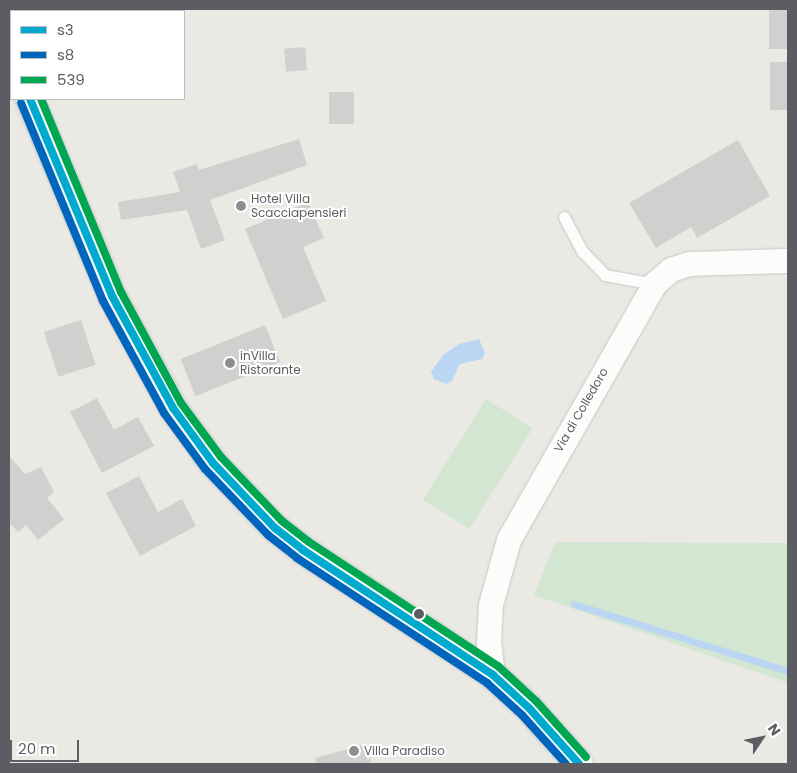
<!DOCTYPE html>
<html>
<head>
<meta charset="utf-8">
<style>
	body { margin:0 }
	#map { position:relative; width:797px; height:773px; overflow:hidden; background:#eae9e4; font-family:Poppins,sans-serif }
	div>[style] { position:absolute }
	.green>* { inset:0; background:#d3e6d2; transform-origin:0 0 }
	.water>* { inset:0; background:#bad6f3 }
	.stream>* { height:7px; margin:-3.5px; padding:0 3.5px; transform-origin:3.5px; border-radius:3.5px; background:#bad6f3 }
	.building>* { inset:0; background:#d1d0ce; transform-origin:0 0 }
	.roads { filter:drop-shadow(0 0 1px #c7c7c7) drop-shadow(0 0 1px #c7c7c7) }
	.lane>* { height:11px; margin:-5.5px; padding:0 5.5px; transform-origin:5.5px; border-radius:5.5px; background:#fcfcfb }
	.street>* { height:24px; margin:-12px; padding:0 12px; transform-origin:12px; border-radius:12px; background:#fcfcfb }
	.secondary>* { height:28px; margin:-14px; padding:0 14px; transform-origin:14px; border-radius:14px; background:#fcfcfb }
	.bus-1>* { height:8px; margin:-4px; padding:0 4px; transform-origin:4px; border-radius:4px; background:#00a9ce }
	.bus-2>* { height:8px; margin:-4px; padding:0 4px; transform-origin:4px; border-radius:4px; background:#0065bd }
	.bus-3>* { height:8px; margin:-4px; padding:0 4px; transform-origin:4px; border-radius:4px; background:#00a651 }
	.dots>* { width:14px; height:14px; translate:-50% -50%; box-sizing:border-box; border:2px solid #fff; border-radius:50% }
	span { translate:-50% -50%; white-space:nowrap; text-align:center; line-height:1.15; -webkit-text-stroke:4px #fff; paint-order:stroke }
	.poi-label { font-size:12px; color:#5b5d62 }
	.left { translate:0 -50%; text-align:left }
	.street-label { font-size:12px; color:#5b5d62 }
	.frame { position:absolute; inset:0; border:10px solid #5b5d62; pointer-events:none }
	.legend { position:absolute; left:10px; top:10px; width:175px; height:90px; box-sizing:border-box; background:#fff; border:1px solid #bdbec0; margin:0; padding:6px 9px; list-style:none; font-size:15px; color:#5b5d62 }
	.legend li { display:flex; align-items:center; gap:10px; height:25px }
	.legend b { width:25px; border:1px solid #bdbec0 }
	.north { position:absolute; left:737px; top:713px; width:50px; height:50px; -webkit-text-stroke:4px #fff; paint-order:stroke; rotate:56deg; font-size:14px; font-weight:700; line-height:20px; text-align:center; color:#5b5d62 }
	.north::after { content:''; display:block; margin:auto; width:18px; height:22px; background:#5b5d62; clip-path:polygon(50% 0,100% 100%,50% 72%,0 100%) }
	.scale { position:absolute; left:10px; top:740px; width:69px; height:22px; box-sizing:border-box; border:2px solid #5b5d62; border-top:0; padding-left:6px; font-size:15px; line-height:18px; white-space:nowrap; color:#5b5d62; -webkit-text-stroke:4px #fff; paint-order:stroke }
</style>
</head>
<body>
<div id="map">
	<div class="green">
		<div style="clip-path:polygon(9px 9px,48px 9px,49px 11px,11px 11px,11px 21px)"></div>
		<div style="left:486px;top:399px;width:55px;height:119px;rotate:32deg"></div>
		<div style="clip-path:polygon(555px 542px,788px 543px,788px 683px,534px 595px)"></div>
	</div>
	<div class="water">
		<div style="clip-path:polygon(479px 339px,485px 353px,482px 359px,460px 364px,452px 381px,446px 384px,434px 379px,431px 372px,443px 355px,459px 344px)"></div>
	</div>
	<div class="stream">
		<div style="left:574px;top:604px;width:224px;rotate:17.4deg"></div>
	</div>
	<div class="building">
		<div style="left:769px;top:9px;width:19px;height:40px"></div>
		<div style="left:305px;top:47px;width:23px;height:21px;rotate:85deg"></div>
		<div style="left:770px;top:62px;width:18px;height:48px"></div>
		<div style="left:329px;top:92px;width:25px;height:32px"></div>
		<div style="clip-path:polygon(299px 139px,307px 165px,210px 200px,225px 240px,201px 249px,187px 210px,121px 220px,118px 202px,180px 192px,173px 172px,197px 164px,199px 170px)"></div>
		<div style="clip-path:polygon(738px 140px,770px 196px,697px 238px,691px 227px,656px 248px,629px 203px)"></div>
		<div style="clip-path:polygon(308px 202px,324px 238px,303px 247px,326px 301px,283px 319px,245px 229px)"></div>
		<div style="left:81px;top:320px;width:47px;height:39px;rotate:72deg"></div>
		<div style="left:265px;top:325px;width:40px;height:91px;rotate:68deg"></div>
		<div style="clip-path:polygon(97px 398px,114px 430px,138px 417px,154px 446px,102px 473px,70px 412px)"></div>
		<div style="clip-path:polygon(9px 456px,25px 474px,41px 467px,54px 492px,47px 498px,64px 519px,38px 540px,26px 525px,18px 532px,9px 522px)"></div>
		<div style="clip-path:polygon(139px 476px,158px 512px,182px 499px,196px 526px,140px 556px,106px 493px)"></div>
		<div style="clip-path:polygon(367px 744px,372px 764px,316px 764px,315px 758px)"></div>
	</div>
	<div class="roads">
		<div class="lane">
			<div style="left:564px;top:217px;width:40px;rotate:62deg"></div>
			<div style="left:583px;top:252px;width:32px;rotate:46deg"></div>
			<div style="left:605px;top:275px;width:51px;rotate:10.2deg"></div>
		</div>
		<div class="street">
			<div style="left:493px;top:675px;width:32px;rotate:-97deg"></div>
			<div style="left:489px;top:643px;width:38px;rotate:-87deg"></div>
			<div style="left:491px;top:605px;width:67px;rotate:-74.5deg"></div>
			<div style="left:509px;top:540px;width:295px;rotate:-60.3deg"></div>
			<div style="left:655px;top:284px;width:21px;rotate:-41deg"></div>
			<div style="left:671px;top:270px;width:20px;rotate:-18deg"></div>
			<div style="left:690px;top:264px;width:98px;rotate:-1.8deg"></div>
		</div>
		<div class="secondary">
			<div style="left:9px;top:59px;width:4px;rotate:63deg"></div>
			<div style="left:30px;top:99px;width:213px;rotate:67.4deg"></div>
			<div style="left:112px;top:296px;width:128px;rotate:61.4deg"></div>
			<div style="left:173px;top:408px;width:68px;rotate:54deg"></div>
			<div style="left:213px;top:463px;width:90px;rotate:46.4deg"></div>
			<div style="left:275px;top:528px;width:36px;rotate:38deg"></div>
			<div style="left:303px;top:550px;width:227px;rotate:33.3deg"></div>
			<div style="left:493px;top:675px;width:49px;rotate:42.5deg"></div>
			<div style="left:529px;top:708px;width:75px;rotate:48.2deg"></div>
		</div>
	</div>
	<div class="bus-1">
		<div style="left:30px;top:99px;width:213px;rotate:67.4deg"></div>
		<div style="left:112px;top:296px;width:128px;rotate:61.4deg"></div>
		<div style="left:173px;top:408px;width:68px;rotate:54deg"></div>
		<div style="left:213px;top:463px;width:90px;rotate:46.4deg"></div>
		<div style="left:275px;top:528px;width:36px;rotate:38deg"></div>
		<div style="left:303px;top:550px;width:227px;rotate:33.3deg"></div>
		<div style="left:493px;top:675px;width:49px;rotate:42.5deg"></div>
		<div style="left:529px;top:708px;width:75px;rotate:48.2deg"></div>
	</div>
	<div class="bus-2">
		<div style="left:21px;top:103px;width:214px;rotate:67.5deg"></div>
		<div style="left:103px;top:301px;width:128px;rotate:61.4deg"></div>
		<div style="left:164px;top:413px;width:69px;rotate:53.8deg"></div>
		<div style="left:205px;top:469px;width:91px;rotate:46.3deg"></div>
		<div style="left:268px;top:535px;width:37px;rotate:38deg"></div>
		<div style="left:297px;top:558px;width:227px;rotate:33.3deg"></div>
		<div style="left:487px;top:683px;width:47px;rotate:42.4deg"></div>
		<div style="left:522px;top:715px;width:66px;rotate:48.1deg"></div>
	</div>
	<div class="bus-3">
		<div style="left:41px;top:99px;width:209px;rotate:67.5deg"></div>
		<div style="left:121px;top:292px;width:126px;rotate:61.6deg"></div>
		<div style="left:181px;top:403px;width:67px;rotate:53.5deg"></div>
		<div style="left:221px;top:457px;width:88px;rotate:46.4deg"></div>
		<div style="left:282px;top:521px;width:34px;rotate:38deg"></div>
		<div style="left:309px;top:542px;width:227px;rotate:33.3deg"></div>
		<div style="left:499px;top:667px;width:50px;rotate:42.6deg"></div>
		<div style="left:536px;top:701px;width:75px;rotate:48.2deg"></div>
	</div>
	<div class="dots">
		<div style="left:241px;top:206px;background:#8d8e90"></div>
		<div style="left:230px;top:363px;background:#8d8e90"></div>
		<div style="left:419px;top:614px;background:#5b5d62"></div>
		<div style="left:354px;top:751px;background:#8d8e90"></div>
	</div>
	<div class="poi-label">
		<span class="left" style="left:251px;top:206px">Hotel Villa<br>Scacciapensieri</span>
		<span class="left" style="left:240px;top:363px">inVilla<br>Ristorante</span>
		<span class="left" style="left:364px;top:751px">Villa Paradiso</span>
	</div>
	<div class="street-label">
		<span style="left:581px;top:410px;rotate:-60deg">Via di Colledoro</span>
	</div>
	<div class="frame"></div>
	<ul class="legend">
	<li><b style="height:6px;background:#00a9ce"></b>s3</li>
	<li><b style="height:6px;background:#0065bd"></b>s8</li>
	<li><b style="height:6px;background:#00a651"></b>539</li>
	</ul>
	<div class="north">N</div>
	<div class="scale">20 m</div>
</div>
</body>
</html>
